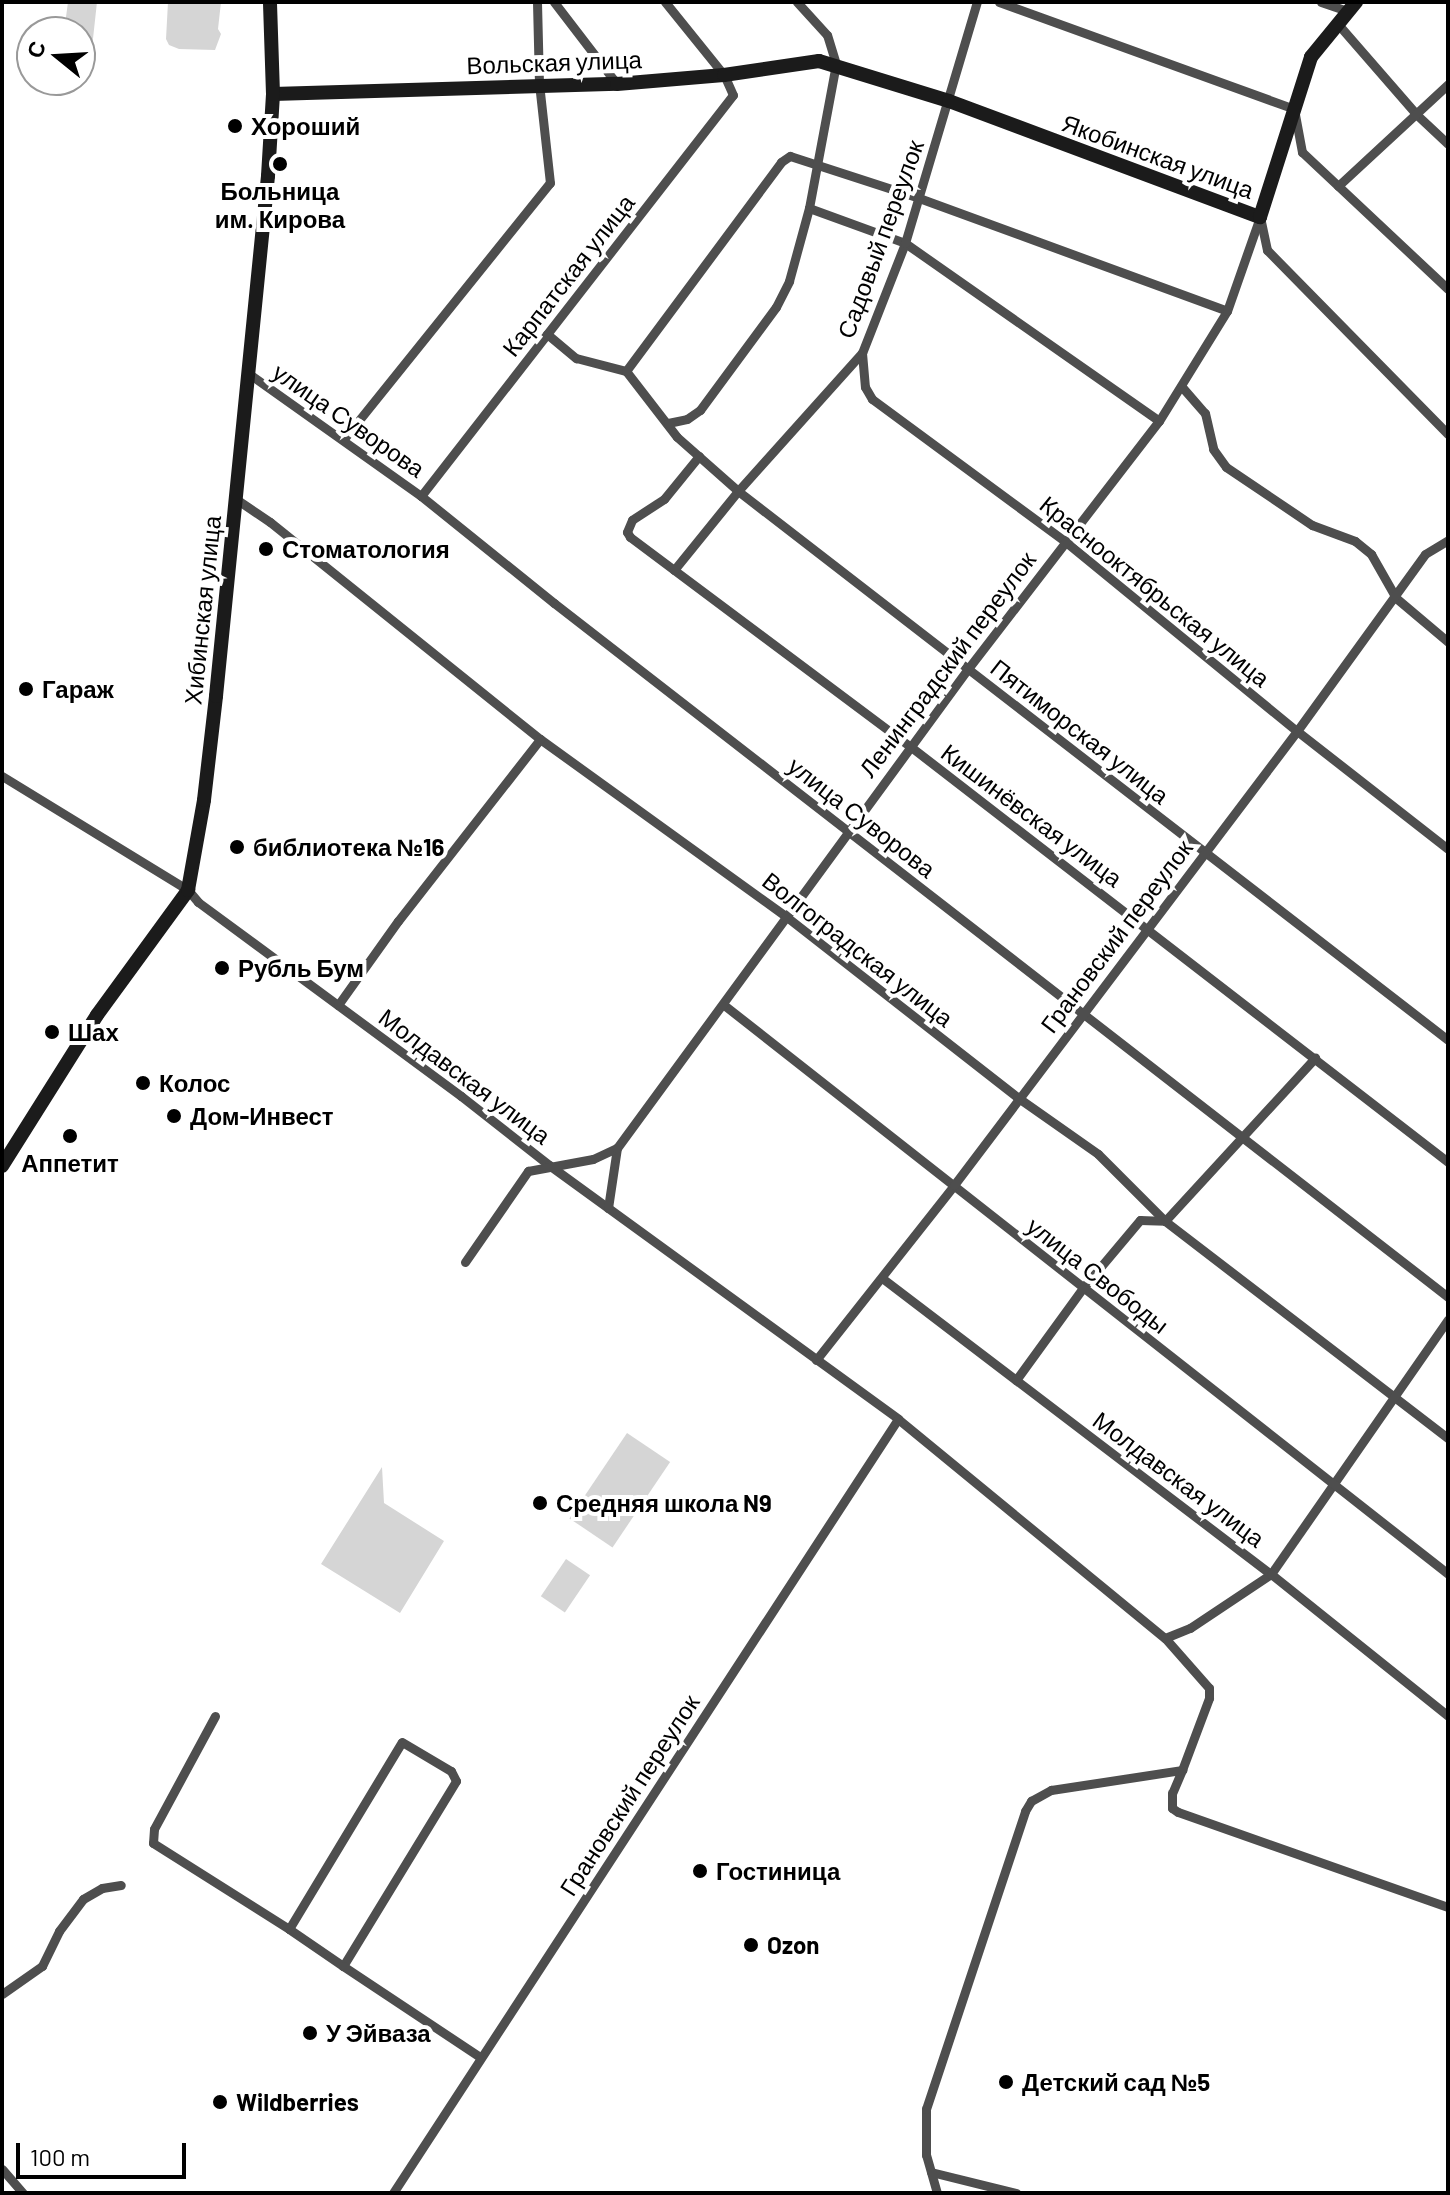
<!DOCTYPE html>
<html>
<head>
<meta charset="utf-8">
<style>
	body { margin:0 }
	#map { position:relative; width:1450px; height:2195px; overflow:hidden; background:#fff; font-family:Barlow,sans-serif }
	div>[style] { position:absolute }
	.green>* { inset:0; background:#d5d5d5; transform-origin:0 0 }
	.street>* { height:9px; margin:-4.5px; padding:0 4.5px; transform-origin:4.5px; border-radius:4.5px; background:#4e4e4e }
	.secondary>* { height:14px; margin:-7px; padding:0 7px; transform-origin:7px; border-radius:7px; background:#1b1b1b }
	.dots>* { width:22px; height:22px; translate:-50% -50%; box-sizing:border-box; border:4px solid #fff; border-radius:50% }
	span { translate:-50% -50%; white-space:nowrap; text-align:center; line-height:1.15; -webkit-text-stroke:8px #fff; paint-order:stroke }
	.street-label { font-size:24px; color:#000 }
	.poi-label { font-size:24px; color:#000; font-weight:700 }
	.left { translate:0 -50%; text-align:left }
	.frame { position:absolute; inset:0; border:4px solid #000; pointer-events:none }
	.north { position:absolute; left:16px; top:16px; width:80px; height:80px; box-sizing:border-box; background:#fff; border:2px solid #999; border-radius:50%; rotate:288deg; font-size:22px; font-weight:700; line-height:32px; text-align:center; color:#000 }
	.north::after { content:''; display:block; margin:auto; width:28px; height:36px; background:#000; clip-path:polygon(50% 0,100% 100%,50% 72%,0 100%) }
	.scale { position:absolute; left:16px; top:2143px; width:170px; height:36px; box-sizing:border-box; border:4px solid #000; border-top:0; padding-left:10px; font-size:24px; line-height:28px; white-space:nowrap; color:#000; -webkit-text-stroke:6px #fff; paint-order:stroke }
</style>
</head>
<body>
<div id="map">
	<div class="green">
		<div style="clip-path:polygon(68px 2px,97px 2px,91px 57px,86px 59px,80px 53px,80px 32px,64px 32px)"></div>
		<div style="clip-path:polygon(168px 2px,221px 2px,218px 29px,221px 34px,215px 50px,179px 49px,169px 45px,166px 39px)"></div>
		<div style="left:627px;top:1433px;width:52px;height:103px;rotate:34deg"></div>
		<div style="clip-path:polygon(382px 1467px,384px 1503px,444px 1541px,400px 1613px,321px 1564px)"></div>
		<div style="left:566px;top:1559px;width:29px;height:45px;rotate:34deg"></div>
	</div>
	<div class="street">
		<div style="left:554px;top:2px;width:103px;rotate:52.5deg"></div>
		<div style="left:999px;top:2px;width:314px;rotate:19.9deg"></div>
		<div style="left:1294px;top:109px;width:44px;rotate:79.5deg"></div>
		<div style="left:1302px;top:152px;width:200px;rotate:43.2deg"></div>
		<div style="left:1321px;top:2px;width:28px;rotate:19deg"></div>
		<div style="left:1337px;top:23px;width:122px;rotate:49deg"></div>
		<div style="left:1417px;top:115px;width:42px;rotate:43.1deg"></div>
		<div style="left:1338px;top:186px;width:150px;rotate:-42.8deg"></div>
		<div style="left:809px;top:208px;width:102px;rotate:20deg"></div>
		<div style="left:905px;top:243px;width:310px;rotate:35deg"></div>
		<div style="left:1260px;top:217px;width:34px;rotate:78deg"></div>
		<div style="left:1267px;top:250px;width:258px;rotate:45.5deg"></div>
		<div style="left:547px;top:334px;width:38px;rotate:40deg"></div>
		<div style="left:576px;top:358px;width:52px;rotate:14.6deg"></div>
		<div style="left:626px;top:371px;width:83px;rotate:52.3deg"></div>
		<div style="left:677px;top:437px;width:81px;rotate:41.5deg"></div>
		<div style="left:738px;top:491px;width:897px;rotate:37.71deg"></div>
		<div style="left:862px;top:353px;width:34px;rotate:85deg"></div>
		<div style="left:865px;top:387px;width:14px;rotate:60deg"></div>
		<div style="left:872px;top:399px;width:242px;rotate:36.4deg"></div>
		<div style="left:1067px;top:543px;width:297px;rotate:39.3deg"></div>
		<div style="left:1297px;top:731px;width:192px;rotate:38deg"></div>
		<div style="left:626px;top:371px;width:260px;rotate:-53.4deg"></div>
		<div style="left:781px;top:162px;width:11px;rotate:-34deg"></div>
		<div style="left:790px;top:156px;width:136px;rotate:18deg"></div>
		<div style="left:919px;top:198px;width:328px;rotate:20.1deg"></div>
		<div style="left:248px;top:373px;width:212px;rotate:35.4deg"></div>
		<div style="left:421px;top:496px;width:171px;rotate:38.8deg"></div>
		<div style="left:554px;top:603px;width:1132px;rotate:37.82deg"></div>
		<div style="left:1182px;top:387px;width:35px;rotate:49deg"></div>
		<div style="left:1205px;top:413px;width:37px;rotate:77deg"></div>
		<div style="left:1213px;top:449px;width:22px;rotate:54deg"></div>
		<div style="left:1226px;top:467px;width:104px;rotate:34deg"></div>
		<div style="left:1312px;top:525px;width:46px;rotate:20.4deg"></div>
		<div style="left:1355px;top:541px;width:21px;rotate:39deg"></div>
		<div style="left:1371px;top:554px;width:51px;rotate:60.4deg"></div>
		<div style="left:1396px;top:598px;width:68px;rotate:40.2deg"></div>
		<div style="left:668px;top:423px;width:19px;rotate:-12deg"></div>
		<div style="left:687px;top:419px;width:16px;rotate:-35deg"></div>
		<div style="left:700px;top:410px;width:128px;rotate:-53.6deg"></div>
		<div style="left:776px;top:307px;width:29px;rotate:-63deg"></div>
		<div style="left:789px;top:281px;width:76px;rotate:-74.7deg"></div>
		<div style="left:809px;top:208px;width:147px;rotate:-79.4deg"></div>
		<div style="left:836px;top:64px;width:30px;rotate:-107deg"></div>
		<div style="left:827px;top:35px;width:45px;rotate:-132.3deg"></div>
		<div style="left:343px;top:440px;width:330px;rotate:-51.2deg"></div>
		<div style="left:550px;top:183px;width:100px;rotate:-96.3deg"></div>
		<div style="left:539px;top:84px;width:82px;rotate:-91.4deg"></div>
		<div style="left:699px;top:456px;width:55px;rotate:129.1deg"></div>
		<div style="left:664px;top:499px;width:38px;rotate:147deg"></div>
		<div style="left:632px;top:520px;width:13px;rotate:113deg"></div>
		<div style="left:627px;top:532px;width:6px;rotate:59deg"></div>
		<div style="left:630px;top:537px;width:351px;rotate:36.8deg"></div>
		<div style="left:911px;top:747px;width:679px;rotate:37.7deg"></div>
		<div style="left:421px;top:496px;width:508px;rotate:-52.12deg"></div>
		<div style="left:733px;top:95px;width:22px;rotate:-114deg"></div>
		<div style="left:724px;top:75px;width:94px;rotate:-128.9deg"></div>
		<div style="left:236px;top:499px;width:41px;rotate:34.1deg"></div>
		<div style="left:270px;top:522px;width:346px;rotate:38.8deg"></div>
		<div style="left:540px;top:739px;width:306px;rotate:35.8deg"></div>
		<div style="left:788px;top:918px;width:291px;rotate:38deg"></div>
		<div style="left:1017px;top:1097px;width:99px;rotate:35.1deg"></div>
		<div style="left:1098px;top:1154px;width:95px;rotate:45deg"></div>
		<div style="left:1165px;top:1221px;width:357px;rotate:37.5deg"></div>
		<div style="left:674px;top:570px;width:102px;rotate:-51deg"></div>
		<div style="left:738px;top:491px;width:186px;rotate:-48.1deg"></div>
		<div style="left:862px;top:353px;width:118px;rotate:-68.6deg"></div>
		<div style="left:905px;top:243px;width:252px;rotate:-73.4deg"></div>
		<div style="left:2px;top:776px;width:218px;rotate:31.5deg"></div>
		<div style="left:188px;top:890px;width:16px;rotate:50deg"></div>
		<div style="left:198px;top:902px;width:327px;rotate:36.4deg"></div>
		<div style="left:461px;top:1096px;width:112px;rotate:38.1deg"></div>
		<div style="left:549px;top:1165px;width:432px;rotate:36deg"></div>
		<div style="left:898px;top:1419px;width:345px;rotate:39.4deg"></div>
		<div style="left:1165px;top:1638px;width:27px;rotate:-22deg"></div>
		<div style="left:1190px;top:1628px;width:97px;rotate:-33.7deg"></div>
		<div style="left:1271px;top:1574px;width:310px;rotate:-55.2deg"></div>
		<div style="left:338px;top:1005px;width:103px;rotate:-54.5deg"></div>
		<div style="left:398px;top:921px;width:231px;rotate:-52deg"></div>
		<div style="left:724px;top:1005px;width:921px;rotate:38.16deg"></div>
		<div style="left:608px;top:1208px;width:61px;rotate:-81.5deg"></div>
		<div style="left:465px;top:1262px;width:111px;rotate:-55.3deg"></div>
		<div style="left:528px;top:1171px;width:66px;rotate:-10.5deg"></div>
		<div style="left:593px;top:1159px;width:26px;rotate:-25deg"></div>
		<div style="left:617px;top:1148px;width:592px;rotate:-53.79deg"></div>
		<div style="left:967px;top:670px;width:314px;rotate:-52.4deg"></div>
		<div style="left:1159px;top:421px;width:129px;rotate:-58.3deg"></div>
		<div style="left:1227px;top:311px;width:100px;rotate:-70.7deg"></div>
		<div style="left:882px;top:1278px;width:489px;rotate:37.3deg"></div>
		<div style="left:1271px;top:1574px;width:227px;rotate:38.7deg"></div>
		<div style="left:816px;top:1360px;width:223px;rotate:-51.7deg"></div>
		<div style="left:954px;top:1185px;width:569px;rotate:-52.93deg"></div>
		<div style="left:1297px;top:731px;width:218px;rotate:-54.1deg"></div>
		<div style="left:1425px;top:554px;width:27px;rotate:-31deg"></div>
		<div style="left:1016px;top:1380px;width:112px;rotate:-54deg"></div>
		<div style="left:1082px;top:1289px;width:90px;rotate:-50deg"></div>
		<div style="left:1140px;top:1220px;width:25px;rotate:2deg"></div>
		<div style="left:1165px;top:1221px;width:222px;rotate:-47.4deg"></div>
		<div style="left:215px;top:1716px;width:128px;rotate:118.4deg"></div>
		<div style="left:154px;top:1829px;width:14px;rotate:94deg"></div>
		<div style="left:153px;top:1843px;width:161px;rotate:32.3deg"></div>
		<div style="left:402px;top:1742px;width:57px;rotate:30.6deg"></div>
		<div style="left:451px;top:1771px;width:11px;rotate:63deg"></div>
		<div style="left:456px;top:1781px;width:217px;rotate:121.4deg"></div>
		<div style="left:343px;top:1966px;width:65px;rotate:-145.6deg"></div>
		<div style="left:289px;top:1929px;width:218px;rotate:-58.9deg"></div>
		<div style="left:1182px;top:1770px;width:25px;rotate:113deg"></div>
		<div style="left:1172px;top:1793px;width:15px;rotate:90deg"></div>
		<div style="left:1172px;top:1808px;width:7px;rotate:34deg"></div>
		<div style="left:1178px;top:1812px;width:286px;rotate:19.4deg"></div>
		<div style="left:343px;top:1966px;width:164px;rotate:33.6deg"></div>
		<div style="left:2px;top:1994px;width:49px;rotate:-35deg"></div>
		<div style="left:42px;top:1966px;width:39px;rotate:-64deg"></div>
		<div style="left:59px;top:1931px;width:40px;rotate:-53deg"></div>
		<div style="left:83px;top:1899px;width:22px;rotate:-30deg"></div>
		<div style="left:102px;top:1888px;width:19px;rotate:-9deg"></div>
		<div style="left:2px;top:2169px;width:32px;rotate:49deg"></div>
		<div style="left:931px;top:2172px;width:88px;rotate:13.9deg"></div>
		<div style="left:393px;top:2193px;width:924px;rotate:-56.88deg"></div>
		<div style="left:937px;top:2193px;width:40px;rotate:-106deg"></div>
		<div style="left:926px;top:2155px;width:46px;rotate:-90deg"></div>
		<div style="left:926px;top:2109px;width:314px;rotate:-71.6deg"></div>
		<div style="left:1025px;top:1811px;width:12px;rotate:-59deg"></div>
		<div style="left:1031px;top:1801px;width:23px;rotate:-29deg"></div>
		<div style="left:1051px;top:1790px;width:133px;rotate:-8.7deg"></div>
		<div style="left:1182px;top:1770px;width:77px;rotate:-69.4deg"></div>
		<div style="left:1209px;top:1698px;width:10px;rotate:-90deg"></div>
		<div style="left:1209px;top:1688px;width:67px;rotate:-131.3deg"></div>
	</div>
	<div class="secondary">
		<div style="left:273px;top:94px;width:344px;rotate:-1.7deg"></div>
		<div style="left:617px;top:84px;width:107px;rotate:-4.8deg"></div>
		<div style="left:724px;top:75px;width:96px;rotate:-8.4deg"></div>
		<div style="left:819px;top:61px;width:136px;rotate:17.1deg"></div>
		<div style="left:949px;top:101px;width:332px;rotate:20.5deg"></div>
		<div style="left:1260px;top:217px;width:168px;rotate:-72.3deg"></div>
		<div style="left:1311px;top:57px;width:71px;rotate:-50.7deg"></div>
		<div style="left:2px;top:1166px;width:178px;rotate:-57.8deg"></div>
		<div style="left:97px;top:1015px;width:155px;rotate:-53.9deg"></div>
		<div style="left:188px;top:890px;width:91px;rotate:-79.9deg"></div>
		<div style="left:204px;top:800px;width:105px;rotate:-83.4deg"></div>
		<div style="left:216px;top:696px;width:523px;rotate:-84.29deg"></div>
		<div style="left:268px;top:176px;width:82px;rotate:-86.5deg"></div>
		<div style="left:273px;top:94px;width:92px;rotate:-91.9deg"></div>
	</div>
	<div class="dots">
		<div style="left:235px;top:126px;background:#000"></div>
		<div style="left:280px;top:164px;background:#000"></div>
		<div style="left:266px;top:549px;background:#000"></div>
		<div style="left:26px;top:689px;background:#000"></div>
		<div style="left:237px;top:847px;background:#000"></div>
		<div style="left:222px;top:968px;background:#000"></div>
		<div style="left:52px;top:1032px;background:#000"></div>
		<div style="left:143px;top:1083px;background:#000"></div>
		<div style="left:174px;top:1116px;background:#000"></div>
		<div style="left:70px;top:1136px;background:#000"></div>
		<div style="left:540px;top:1503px;background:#000"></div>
		<div style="left:700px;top:1871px;background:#000"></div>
		<div style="left:751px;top:1945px;background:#000"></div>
		<div style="left:310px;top:2033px;background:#000"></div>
		<div style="left:1006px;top:2082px;background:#000"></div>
		<div style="left:220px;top:2102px;background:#000"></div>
	</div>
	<div class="street-label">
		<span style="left:554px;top:62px;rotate:-2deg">Вольская улица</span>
		<span style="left:1158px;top:156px;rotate:20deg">Якобинская улица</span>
		<span style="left:880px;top:239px;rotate:-70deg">Садовый переулок</span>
		<span style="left:568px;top:275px;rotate:-52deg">Карпатская улица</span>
		<span style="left:349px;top:420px;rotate:35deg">улица Суворова</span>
		<span style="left:1155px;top:591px;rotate:39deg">Краснооктябрьская улица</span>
		<span style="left:202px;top:610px;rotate:-84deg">Хибинская улица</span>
		<span style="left:947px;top:664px;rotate:-53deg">Ленинградский переулок</span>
		<span style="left:1080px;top:731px;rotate:38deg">Пятиморская улица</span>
		<span style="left:1032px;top:815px;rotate:37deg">Кишинёвская улица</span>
		<span style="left:862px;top:817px;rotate:38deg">улица Суворова</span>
		<span style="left:1116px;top:936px;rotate:-53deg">Грановский переулок</span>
		<span style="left:858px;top:949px;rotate:38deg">Волгоградская улица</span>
		<span style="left:465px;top:1076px;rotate:37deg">Молдавская улица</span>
		<span style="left:1098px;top:1275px;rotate:38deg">улица Свободы</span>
		<span style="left:1179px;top:1479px;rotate:37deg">Молдавская улица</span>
		<span style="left:629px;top:1795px;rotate:-57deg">Грановский переулок</span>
	</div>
	<div class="poi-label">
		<span class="left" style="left:251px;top:126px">Хороший</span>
		<span style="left:280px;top:205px">Больница<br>им. Кирова</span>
		<span class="left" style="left:282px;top:549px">Стоматология</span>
		<span class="left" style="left:42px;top:689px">Гараж</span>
		<span class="left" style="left:253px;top:847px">библиотека №16</span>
		<span class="left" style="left:238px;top:968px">Рубль Бум</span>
		<span class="left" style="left:68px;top:1032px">Шах</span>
		<span class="left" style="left:159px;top:1083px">Колос</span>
		<span class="left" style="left:190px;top:1116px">Дом-Инвест</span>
		<span style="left:70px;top:1163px">Аппетит</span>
		<span class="left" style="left:556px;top:1503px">Средняя школа N9</span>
		<span class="left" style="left:716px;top:1871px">Гостиница</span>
		<span class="left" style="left:767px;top:1945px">Ozon</span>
		<span class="left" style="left:326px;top:2033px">У Эйваза</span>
		<span class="left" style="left:1022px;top:2082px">Детский сад №5</span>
		<span class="left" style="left:236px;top:2102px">Wildberries</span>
	</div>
	<div class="frame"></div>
	<div class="north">С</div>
	<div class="scale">100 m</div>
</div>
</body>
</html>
